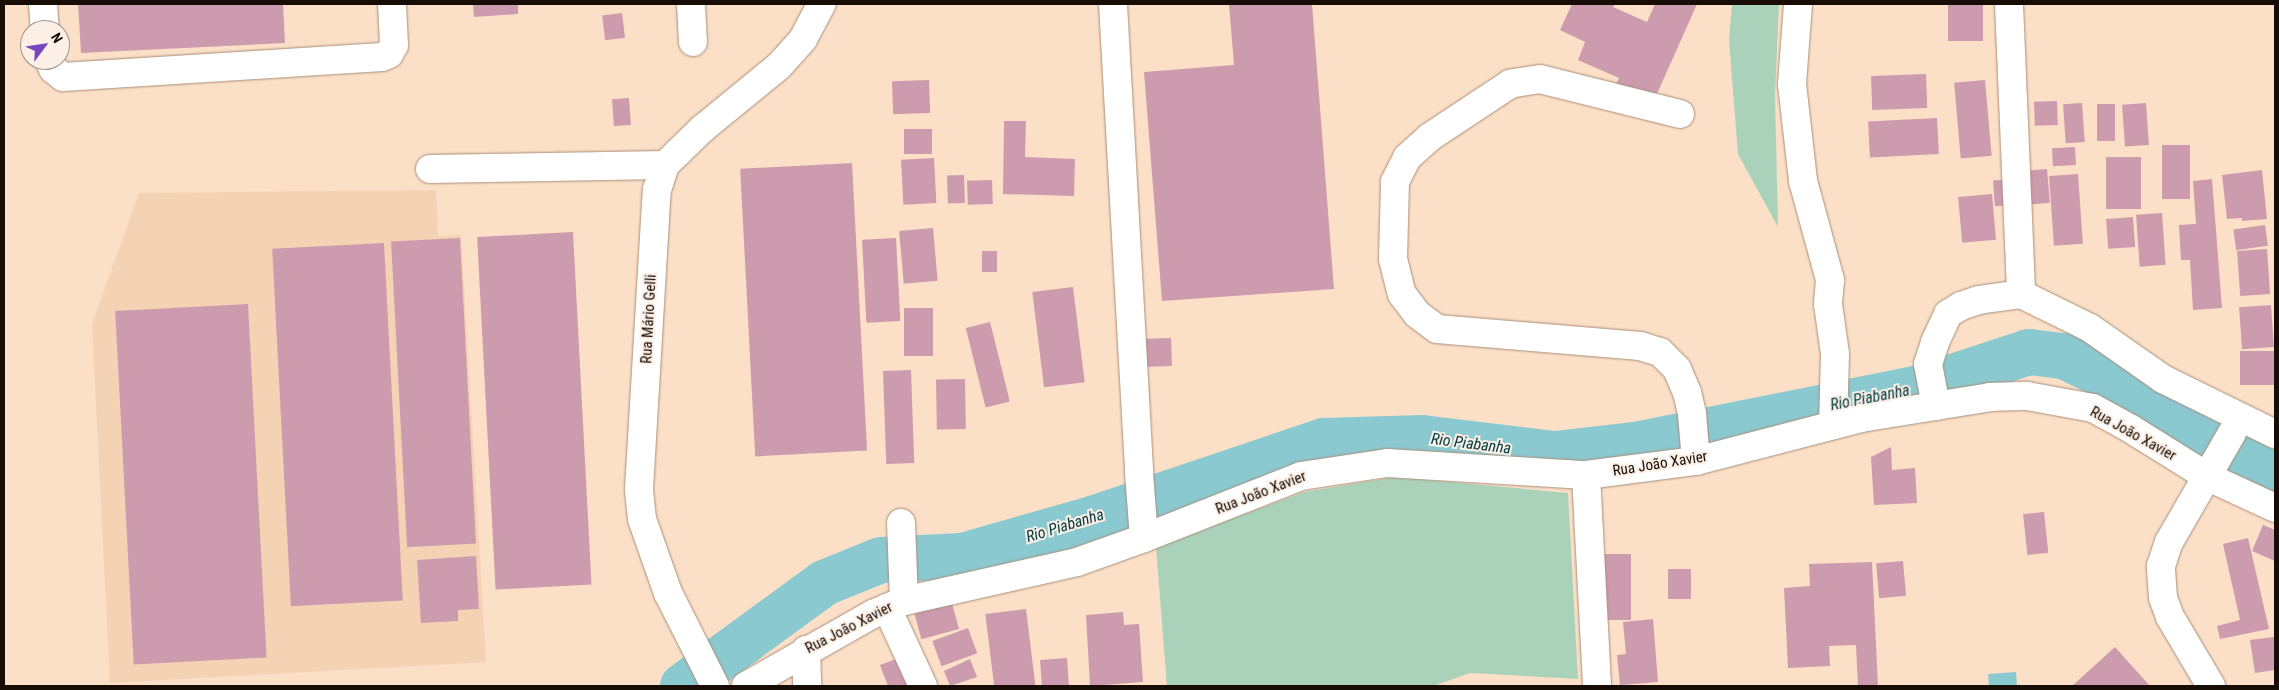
<!DOCTYPE html>
<html>
<head>
<meta charset="utf-8">
<style>
	body { margin:0 }
	#map { position:relative; width:2279px; height:690px; overflow:hidden; background:#fbdfc7; font-family:"Roboto Condensed",sans-serif }
	div>[style] { position:absolute }
	.built>* { inset:0; background:#f4d3b5 }
	.green>* { inset:0; background:#aad2bb }
	.water>* { inset:0; background:#8bc9d0; transform-origin:0 0 }
	.river>* { height:46px; margin:-23px; padding:0 23px; transform-origin:23px; border-radius:23px; background:#8bc9d0 }
	.building>* { inset:0; background:#cd9bae; transform-origin:0 0 }
	.roads { filter:drop-shadow(0 0 1px #aa8f79) drop-shadow(0 0 1px #aa8f79) }
	.minor>* { height:28px; margin:-14px; padding:0 14px; transform-origin:14px; border-radius:14px; background:#fff }
	span { translate:-50% -50%; white-space:nowrap; text-align:center; line-height:1.15; -webkit-text-stroke:4px #fbefe6; paint-order:stroke }
	.street-label { font-size:15px; color:#170d06 }
	.water-label { font-size:16px; color:#003b40; font-style:italic }
	.frame { position:absolute; inset:0; border:5px solid #170d06; pointer-events:none }
	.north { position:absolute; left:20px; top:20px; width:50px; height:50px; box-sizing:border-box; background:#fbefe6; border:1px solid #a0958c; border-radius:50%; rotate:59deg; font-size:14px; font-weight:700; line-height:20px; text-align:center; color:#170d06 }
	.north::after { content:''; display:block; margin:auto; width:18px; height:22px; background:#7646be; clip-path:polygon(50% 0,100% 100%,50% 72%,0 100%) }
</style>
</head>
<body>
<div id="map">
	<div class="built">
		<div style="clip-path:polygon(436px 190px,438px 236px,461px 235px,486px 662px,110px 683px,92px 324px,139px 193px)"></div>
	</div>
	<div class="green">
		<div style="clip-path:polygon(1732px 4px,1779px 4px,1775px 94px,1778px 227px,1738px 154px,1729px 40px)"></div>
		<div style="clip-path:polygon(1395px 477px,1568px 493px,1578px 679px,1470px 673px,1433px 686px,1167px 686px,1156px 547px,1304px 492px)"></div>
	</div>
	<div class="water">
		<div style="left:2016px;top:672px;width:13px;height:28px;rotate:86deg"></div>
	</div>
	<div class="river">
		<div style="left:683px;top:686px;width:175px;rotate:-36.1deg"></div>
		<div style="left:824px;top:583px;width:61px;rotate:-22deg"></div>
		<div style="left:881px;top:560px;width:81px;rotate:-2.8deg"></div>
		<div style="left:962px;top:556px;width:135px;rotate:-15.9deg"></div>
		<div style="left:1092px;top:519px;width:245px;rotate:-18.6deg"></div>
		<div style="left:1324px;top:441px;width:98px;rotate:-1.8deg"></div>
		<div style="left:1422px;top:438px;width:134px;rotate:6.9deg"></div>
		<div style="left:1555px;top:454px;width:81px;rotate:-6.4deg"></div>
		<div style="left:1635px;top:445px;width:290px;rotate:-11.3deg"></div>
		<div style="left:1919px;top:388px;width:116px;rotate:-18.1deg"></div>
		<div style="left:2029px;top:352px;width:35px;rotate:7deg"></div>
		<div style="left:2064px;top:356px;width:59px;rotate:26.1deg"></div>
		<div style="left:2117px;top:382px;width:64px;rotate:34.2deg"></div>
		<div style="left:2170px;top:418px;width:116px;rotate:25.5deg"></div>
	</div>
	<div class="building">
		<div style="clip-path:polygon(78px 4px,283px 4px,285px 43px,81px 53px)"></div>
		<div style="clip-path:polygon(473px 4px,518px 4px,518px 14px,474px 17px)"></div>
		<div style="clip-path:polygon(1229px 4px,1312px 4px,1334px 289px,1162px 301px,1144px 72px,1234px 65px)"></div>
		<div style="clip-path:polygon(1572px 4px,1615px 4px,1613px 7px,1647px 22px,1655px 4px,1697px 4px,1652px 105px,1614px 88px,1619px 78px,1578px 60px,1585px 42px,1560px 30px)"></div>
		<div style="left:1948px;top:4px;width:35px;height:37px"></div>
		<div style="left:622px;top:13px;width:25px;height:20px;rotate:83deg"></div>
		<div style="left:1926px;top:74px;width:34px;height:55px;rotate:88deg"></div>
		<div style="left:929px;top:80px;width:33px;height:37px;rotate:88deg"></div>
		<div style="left:1985px;top:80px;width:76px;height:31px;rotate:85deg"></div>
		<div style="left:629px;top:98px;width:27px;height:17px;rotate:86deg"></div>
		<div style="left:2057px;top:101px;width:24px;height:23px;rotate:88deg"></div>
		<div style="left:2082px;top:103px;width:39px;height:19px;rotate:86deg"></div>
		<div style="left:2146px;top:103px;width:42px;height:24px;rotate:86deg"></div>
		<div style="left:2097px;top:104px;width:18px;height:37px"></div>
		<div style="left:1937px;top:118px;width:36px;height:69px;rotate:87deg"></div>
		<div style="clip-path:polygon(1004px 121px,1026px 121px,1025px 157px,1075px 159px,1074px 196px,1003px 194px)"></div>
		<div style="left:904px;top:129px;width:28px;height:25px"></div>
		<div style="left:2162px;top:145px;width:28px;height:54px"></div>
		<div style="left:2075px;top:147px;width:18px;height:23px;rotate:87deg"></div>
		<div style="left:2141px;top:157px;width:52px;height:35px;rotate:90deg"></div>
		<div style="left:934px;top:158px;width:45px;height:33px;rotate:87deg"></div>
		<div style="left:852px;top:163px;width:288px;height:112px;rotate:87deg"></div>
		<div style="left:2047px;top:169px;width:34px;height:18px;rotate:85deg"></div>
		<div style="clip-path:polygon(2262px 170px,2267px 219px,2242px 221px,2242px 218px,2227px 219px,2222px 175px)"></div>
		<div style="left:2078px;top:174px;width:70px;height:29px;rotate:86deg"></div>
		<div style="left:964px;top:175px;width:28px;height:17px;rotate:88deg"></div>
		<div style="left:2013px;top:179px;width:26px;height:20px;rotate:86deg"></div>
		<div style="clip-path:polygon(2212px 179px,2222px 308px,2193px 310px,2190px 260px,2181px 260px,2179px 225px,2196px 224px,2193px 181px)"></div>
		<div style="left:992px;top:180px;width:24px;height:25px;rotate:88deg"></div>
		<div style="left:1992px;top:194px;width:46px;height:34px;rotate:85deg"></div>
		<div style="left:2162px;top:213px;width:52px;height:26px;rotate:86deg"></div>
		<div style="left:2133px;top:217px;width:30px;height:27px;rotate:86deg"></div>
		<div style="left:2265px;top:225px;width:21px;height:32px;rotate:82deg"></div>
		<div style="left:933px;top:228px;width:53px;height:34px;rotate:85deg"></div>
		<div style="left:573px;top:232px;width:353px;height:96px;rotate:87deg"></div>
		<div style="left:460px;top:238px;width:306px;height:69px;rotate:87deg"></div>
		<div style="left:896px;top:238px;width:83px;height:34px;rotate:87deg"></div>
		<div style="left:384px;top:243px;width:358px;height:112px;rotate:87deg"></div>
		<div style="left:2267px;top:249px;width:45px;height:30px;rotate:86deg"></div>
		<div style="left:982px;top:251px;width:15px;height:21px"></div>
		<div style="left:1073px;top:287px;width:96px;height:41px;rotate:83deg"></div>
		<div style="left:248px;top:304px;width:354px;height:133px;rotate:87deg"></div>
		<div style="left:2271px;top:305px;width:42px;height:32px;rotate:86deg"></div>
		<div style="left:904px;top:308px;width:29px;height:48px"></div>
		<div style="left:990px;top:322px;width:82px;height:25px;rotate:76deg"></div>
		<div style="left:1171px;top:338px;width:28px;height:25px;rotate:88deg"></div>
		<div style="left:2275px;top:351px;width:34px;height:35px;rotate:90deg"></div>
		<div style="left:911px;top:370px;width:93px;height:28px;rotate:88deg"></div>
		<div style="left:965px;top:379px;width:50px;height:29px;rotate:89deg"></div>
		<div style="clip-path:polygon(1891px 447px,1892px 470px,1915px 468px,1917px 503px,1874px 505px,1871px 457px)"></div>
		<div style="left:2044px;top:512px;width:41px;height:21px;rotate:84deg"></div>
		<div style="clip-path:polygon(2263px 525px,2275px 530px,2275px 561px,2252px 551px)"></div>
		<div style="clip-path:polygon(2248px 538px,2269px 629px,2220px 639px,2217px 626px,2240px 620px,2223px 544px)"></div>
		<div style="left:1604px;top:554px;width:27px;height:66px"></div>
		<div style="clip-path:polygon(476px 556px,479px 609px,458px 610px,458px 621px,421px 623px,417px 560px)"></div>
		<div style="left:1903px;top:561px;width:35px;height:27px;rotate:85deg"></div>
		<div style="clip-path:polygon(1872px 562px,1878px 686px,1858px 686px,1856px 645px,1829px 646px,1830px 666px,1788px 668px,1784px 588px,1810px 586px,1809px 564px)"></div>
		<div style="left:1668px;top:569px;width:23px;height:30px"></div>
		<div style="left:952px;top:603px;width:27px;height:39px;rotate:75deg"></div>
		<div style="left:1026px;top:609px;width:78px;height:41px;rotate:83deg"></div>
		<div style="clip-path:polygon(1123px 612px,1124px 625px,1139px 624px,1143px 682px,1090px 686px,1086px 615px)"></div>
		<div style="clip-path:polygon(1653px 619px,1658px 682px,1620px 685px,1617px 655px,1626px 654px,1623px 622px)"></div>
		<div style="left:968px;top:628px;width:27px;height:38px;rotate:70deg"></div>
		<div style="clip-path:polygon(2274px 637px,2275px 670px,2255px 673px,2250px 640px)"></div>
		<div style="clip-path:polygon(2115px 647px,2150px 686px,2072px 686px)"></div>
		<div style="clip-path:polygon(907px 655px,919px 686px,888px 686px,880px 665px)"></div>
		<div style="left:1067px;top:658px;width:28px;height:27px;rotate:86deg"></div>
		<div style="clip-path:polygon(970px 659px,977px 677px,950px 686px,944px 671px)"></div>
	</div>
	<div class="roads">
		<div class="minor">
			<div style="left:43px;top:4px;width:26px;rotate:86deg"></div>
			<div style="left:691px;top:4px;width:38px;rotate:87deg"></div>
			<div style="left:1113px;top:4px;width:470px;rotate:86.8deg"></div>
			<div style="left:1139px;top:473px;width:65px;rotate:85.6deg"></div>
			<div style="left:1798px;top:4px;width:80px;rotate:94.3deg"></div>
			<div style="left:1792px;top:84px;width:98px;rotate:83.5deg"></div>
			<div style="left:1803px;top:181px;width:103px;rotate:74.7deg"></div>
			<div style="left:1830px;top:280px;width:24px;rotate:95deg"></div>
			<div style="left:1828px;top:304px;width:50px;rotate:82deg"></div>
			<div style="left:1835px;top:354px;width:70px;rotate:91.6deg"></div>
			<div style="left:2009px;top:4px;width:290px;rotate:87.6deg"></div>
			<div style="left:49px;top:60px;width:10px;rotate:66deg"></div>
			<div style="left:53px;top:69px;width:13px;rotate:39deg"></div>
			<div style="left:63px;top:77px;width:320px;rotate:-3.6deg"></div>
			<div style="left:382px;top:57px;width:8px;rotate:-23deg"></div>
			<div style="left:389px;top:54px;width:10px;rotate:-61deg"></div>
			<div style="left:394px;top:45px;width:41px;rotate:-92.8deg"></div>
			<div style="left:1680px;top:114px;width:144px;rotate:-166deg"></div>
			<div style="left:1540px;top:79px;width:30px;rotate:171deg"></div>
			<div style="left:1510px;top:84px;width:96px;rotate:146.5deg"></div>
			<div style="left:1430px;top:137px;width:31px;rotate:138deg"></div>
			<div style="left:1407px;top:158px;width:27px;rotate:117deg"></div>
			<div style="left:1395px;top:182px;width:77px;rotate:91.5deg"></div>
			<div style="left:1393px;top:259px;width:36px;rotate:76deg"></div>
			<div style="left:1402px;top:294px;width:25px;rotate:53deg"></div>
			<div style="left:1417px;top:314px;width:25px;rotate:37deg"></div>
			<div style="left:1437px;top:329px;width:204px;rotate:4.8deg"></div>
			<div style="left:1640px;top:346px;width:21px;rotate:17deg"></div>
			<div style="left:1660px;top:352px;width:24px;rotate:45deg"></div>
			<div style="left:1677px;top:369px;width:25px;rotate:67deg"></div>
			<div style="left:1687px;top:392px;width:23px;rotate:77deg"></div>
			<div style="left:1692px;top:414px;width:47px;rotate:85.1deg"></div>
			<div style="left:430px;top:169px;width:235px;rotate:-1deg"></div>
			<div style="left:1936px;top:406px;width:43px;rotate:-100.8deg"></div>
			<div style="left:1928px;top:364px;width:23px;rotate:-72deg"></div>
			<div style="left:1935px;top:342px;width:31px;rotate:-65deg"></div>
			<div style="left:1948px;top:314px;width:15px;rotate:-32deg"></div>
			<div style="left:1961px;top:306px;width:18px;rotate:-19deg"></div>
			<div style="left:1978px;top:300px;width:43px;rotate:-7.9deg"></div>
			<div style="left:2021px;top:294px;width:77px;rotate:26.2deg"></div>
			<div style="left:2090px;top:328px;width:89px;rotate:34.9deg"></div>
			<div style="left:2163px;top:379px;width:125px;rotate:26.2deg"></div>
			<div style="left:1586px;top:475px;width:211px;rotate:87deg"></div>
			<div style="left:901px;top:523px;width:78px;rotate:87.8deg"></div>
			<div style="left:887px;top:608px;width:86px;rotate:65.2deg"></div>
			<div style="left:806px;top:650px;width:36px;rotate:88deg"></div>
			<div style="left:715px;top:686px;width:104px;rotate:-116.8deg"></div>
			<div style="left:668px;top:593px;width:78px;rotate:-109.4deg"></div>
			<div style="left:642px;top:519px;width:30px;rotate:-96deg"></div>
			<div style="left:639px;top:489px;width:300px;rotate:-86.6deg"></div>
			<div style="left:657px;top:190px;width:26px;rotate:-72deg"></div>
			<div style="left:665px;top:165px;width:52px;rotate:-44.2deg"></div>
			<div style="left:702px;top:129px;width:99px;rotate:-39.3deg"></div>
			<div style="left:779px;top:66px;width:36px;rotate:-48deg"></div>
			<div style="left:803px;top:39px;width:40px;rotate:-62deg"></div>
			<div style="left:746px;top:686px;width:146px;rotate:-29.6deg"></div>
			<div style="left:873px;top:614px;width:34px;rotate:-23deg"></div>
			<div style="left:904px;top:601px;width:177px;rotate:-12.7deg"></div>
			<div style="left:1077px;top:562px;width:71px;rotate:-19.7deg"></div>
			<div style="left:1144px;top:538px;width:169px;rotate:-21.5deg"></div>
			<div style="left:1301px;top:476px;width:87px;rotate:-8.6deg"></div>
			<div style="left:1387px;top:463px;width:199px;rotate:3.5deg"></div>
			<div style="left:1586px;top:475px;width:111px;rotate:-7.3deg"></div>
			<div style="left:1696px;top:461px;width:171px;rotate:-14.6deg"></div>
			<div style="left:1861px;top:418px;width:131px;rotate:-9.2deg"></div>
			<div style="left:1990px;top:397px;width:37px;rotate:-2deg"></div>
			<div style="left:2027px;top:396px;width:67px;rotate:10.3deg"></div>
			<div style="left:2093px;top:408px;width:43px;rotate:28.9deg"></div>
			<div style="left:2131px;top:429px;width:91px;rotate:31.9deg"></div>
			<div style="left:2208px;top:477px;width:74px;rotate:24.8deg"></div>
			<div style="left:2211px;top:686px;width:80px;rotate:-120.7deg"></div>
			<div style="left:2170px;top:617px;width:20px;rotate:-110deg"></div>
			<div style="left:2163px;top:598px;width:32px;rotate:-94deg"></div>
			<div style="left:2161px;top:566px;width:25px;rotate:-72deg"></div>
			<div style="left:2169px;top:542px;width:126px;rotate:-60deg"></div>
		</div>
	</div>
	<div class="street-label">
		<span style="left:649px;top:319px;rotate:-87deg">Rua Mário Gelli</span>
		<span style="left:2133px;top:434px;rotate:29deg">Rua João Xavier</span>
		<span style="left:1660px;top:464px;rotate:-9deg">Rua João Xavier</span>
		<span style="left:1261px;top:493px;rotate:-21deg">Rua João Xavier</span>
		<span style="left:849px;top:628px;rotate:-27deg">Rua João Xavier</span>
	</div>
	<div class="water-label">
		<span style="left:1870px;top:398px;rotate:-11deg">Rio Piabanha</span>
		<span style="left:1471px;top:444px;rotate:7deg">Rio Piabanha</span>
		<span style="left:1065px;top:526px;rotate:-17deg">Rio Piabanha</span>
	</div>
	<div class="frame"></div>
	<div class="north">N</div>
</div>
</body>
</html>
